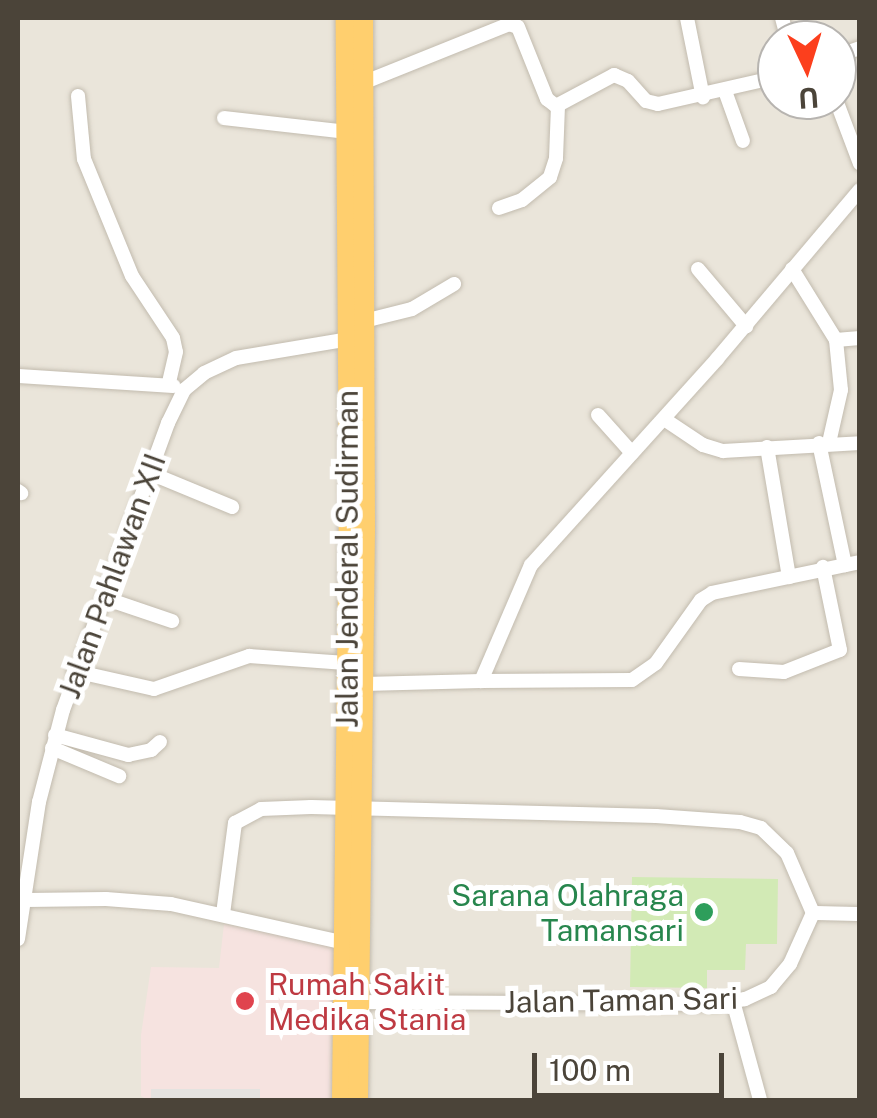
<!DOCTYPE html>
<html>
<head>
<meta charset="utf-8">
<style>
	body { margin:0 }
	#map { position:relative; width:877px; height:1118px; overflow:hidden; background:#f6f3ec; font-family:"Public Sans",sans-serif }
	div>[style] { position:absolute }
	.residential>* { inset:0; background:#eae5da }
	.medical>* { inset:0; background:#f6e3e0 }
	.green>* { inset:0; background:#d2eab5 }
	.parking>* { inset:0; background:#e5e3e0; transform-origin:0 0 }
	.roads { filter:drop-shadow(0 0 2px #c2bbae) drop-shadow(0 0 2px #c2bbae) }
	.minor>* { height:14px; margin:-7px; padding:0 7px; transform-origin:7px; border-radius:7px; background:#fff }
	.highway>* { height:20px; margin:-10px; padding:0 10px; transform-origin:10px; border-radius:10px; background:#ffcf6e }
	.dots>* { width:28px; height:28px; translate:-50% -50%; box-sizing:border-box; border:5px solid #fff; border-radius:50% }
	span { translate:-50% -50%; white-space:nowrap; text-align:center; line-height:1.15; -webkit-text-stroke:10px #fff; paint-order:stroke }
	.street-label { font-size:30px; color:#4b4439 }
	.leisure-label { font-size:30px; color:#27864d }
	.right { translate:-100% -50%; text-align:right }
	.health-label { font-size:30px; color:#be3a42 }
	.left { translate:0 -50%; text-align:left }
	.frame { position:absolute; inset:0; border:20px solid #4b4439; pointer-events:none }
	.north { position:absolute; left:757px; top:20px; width:100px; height:100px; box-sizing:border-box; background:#fff; border:2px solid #b7b4b0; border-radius:50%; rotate:176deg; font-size:28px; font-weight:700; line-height:40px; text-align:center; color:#4b4439 }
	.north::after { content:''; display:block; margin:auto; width:35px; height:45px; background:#fc3f1d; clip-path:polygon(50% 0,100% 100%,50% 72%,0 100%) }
	.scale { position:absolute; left:532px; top:1053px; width:192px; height:45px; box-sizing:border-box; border:5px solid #4b4439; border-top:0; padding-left:12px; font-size:30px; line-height:35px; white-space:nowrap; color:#4b4439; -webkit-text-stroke:8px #fff; paint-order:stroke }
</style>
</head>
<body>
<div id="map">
	<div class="residential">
		<div style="clip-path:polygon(evenodd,18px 18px,859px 18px,859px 1100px,18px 1100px,18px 18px,777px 40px,837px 40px,837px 100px,777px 100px,777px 40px)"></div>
	</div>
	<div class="medical">
		<div style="clip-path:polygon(224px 924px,345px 949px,341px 1100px,148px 1100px,141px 1096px,141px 1035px,151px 967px,219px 968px)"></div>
	</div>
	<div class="green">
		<div style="clip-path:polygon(632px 877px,778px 879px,777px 944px,746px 944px,745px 970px,707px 970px,707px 988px,630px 987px)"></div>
	</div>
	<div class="parking">
		<div style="left:260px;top:1089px;width:10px;height:109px;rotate:90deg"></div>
	</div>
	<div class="roads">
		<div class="minor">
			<div style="left:687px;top:18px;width:81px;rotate:78.6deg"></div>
			<div style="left:782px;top:18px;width:23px;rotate:75deg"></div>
			<div style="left:837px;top:56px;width:24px;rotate:-19deg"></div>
			<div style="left:365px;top:82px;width:155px;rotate:-21.9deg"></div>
			<div style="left:509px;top:24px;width:9px;rotate:18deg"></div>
			<div style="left:518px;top:27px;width:78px;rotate:68.1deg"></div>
			<div style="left:547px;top:99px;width:11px;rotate:38deg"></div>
			<div style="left:556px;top:106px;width:66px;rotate:-28.1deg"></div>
			<div style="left:614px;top:75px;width:15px;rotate:23deg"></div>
			<div style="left:628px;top:81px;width:27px;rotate:48deg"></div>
			<div style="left:646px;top:101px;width:12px;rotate:14deg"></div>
			<div style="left:658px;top:104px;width:122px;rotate:-12.8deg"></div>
			<div style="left:725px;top:91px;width:53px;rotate:70.2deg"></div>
			<div style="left:78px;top:96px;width:63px;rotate:84.6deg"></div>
			<div style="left:84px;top:159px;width:126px;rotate:67.7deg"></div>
			<div style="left:132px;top:276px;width:74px;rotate:56.5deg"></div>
			<div style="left:173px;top:338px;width:14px;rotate:78deg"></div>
			<div style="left:176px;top:352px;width:32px;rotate:103deg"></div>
			<div style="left:836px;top:100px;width:68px;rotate:69.4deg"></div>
			<div style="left:224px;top:118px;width:124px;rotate:6.5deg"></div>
			<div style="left:499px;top:208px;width:24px;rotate:-19deg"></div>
			<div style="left:522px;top:200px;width:36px;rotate:-39deg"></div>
			<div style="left:550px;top:177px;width:20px;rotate:-72deg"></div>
			<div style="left:556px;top:158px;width:52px;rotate:-87.8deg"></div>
			<div style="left:698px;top:269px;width:75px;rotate:49.9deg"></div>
			<div style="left:792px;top:269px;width:84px;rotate:58.2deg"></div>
			<div style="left:836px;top:340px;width:50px;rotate:84.3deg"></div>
			<div style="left:841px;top:390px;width:54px;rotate:102.8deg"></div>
			<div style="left:364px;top:321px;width:49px;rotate:-14deg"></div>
			<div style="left:412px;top:309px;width:49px;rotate:-30.8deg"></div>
			<div style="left:836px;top:340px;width:24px;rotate:-5deg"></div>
			<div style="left:18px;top:376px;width:156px;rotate:3.7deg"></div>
			<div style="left:598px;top:415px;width:51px;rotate:48.2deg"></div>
			<div style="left:664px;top:419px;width:47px;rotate:33.7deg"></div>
			<div style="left:703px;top:445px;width:21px;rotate:17deg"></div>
			<div style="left:723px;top:451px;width:137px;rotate:-3.3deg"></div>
			<div style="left:819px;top:443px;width:125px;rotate:78deg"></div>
			<div style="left:767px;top:447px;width:132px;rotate:80.4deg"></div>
			<div style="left:150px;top:473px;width:89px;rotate:22.5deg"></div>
			<div style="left:18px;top:491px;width:4px;rotate:34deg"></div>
			<div style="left:104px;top:598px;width:72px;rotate:18.7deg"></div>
			<div style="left:739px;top:669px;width:45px;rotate:3.8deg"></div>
			<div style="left:784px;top:672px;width:60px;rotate:-21.4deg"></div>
			<div style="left:840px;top:650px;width:85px;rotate:-101.6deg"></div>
			<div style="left:74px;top:671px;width:82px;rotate:12.7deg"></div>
			<div style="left:154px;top:689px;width:101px;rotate:-19.2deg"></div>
			<div style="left:249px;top:656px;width:97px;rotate:4.1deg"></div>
			<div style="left:481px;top:681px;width:151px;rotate:-0.4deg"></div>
			<div style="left:632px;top:680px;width:29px;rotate:-35deg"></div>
			<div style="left:656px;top:663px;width:77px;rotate:-54.5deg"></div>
			<div style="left:701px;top:600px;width:13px;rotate:-32deg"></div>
			<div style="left:712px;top:593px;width:151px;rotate:-11.8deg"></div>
			<div style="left:364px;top:684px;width:117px;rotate:-1.5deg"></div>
			<div style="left:481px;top:681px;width:126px;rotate:-66.7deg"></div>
			<div style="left:531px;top:565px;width:278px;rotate:-47.9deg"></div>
			<div style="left:717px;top:359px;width:221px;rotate:-49.8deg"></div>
			<div style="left:55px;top:735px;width:76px;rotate:15.3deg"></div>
			<div style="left:128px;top:755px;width:24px;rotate:-12deg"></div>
			<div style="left:151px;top:750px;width:12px;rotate:-42deg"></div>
			<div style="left:52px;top:748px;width:73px;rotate:22.7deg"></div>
			<div style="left:26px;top:900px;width:80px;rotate:-0.7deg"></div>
			<div style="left:106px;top:899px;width:65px;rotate:4.4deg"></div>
			<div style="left:171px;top:904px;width:178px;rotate:12.6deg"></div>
			<div style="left:813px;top:913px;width:47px;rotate:1.2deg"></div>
			<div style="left:223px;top:914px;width:92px;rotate:-82.5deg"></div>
			<div style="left:235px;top:823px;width:30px;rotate:-28deg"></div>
			<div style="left:261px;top:809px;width:50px;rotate:-2.3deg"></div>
			<div style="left:311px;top:807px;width:345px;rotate:1.5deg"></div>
			<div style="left:656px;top:816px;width:84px;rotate:4.1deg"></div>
			<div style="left:740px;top:822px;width:22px;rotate:16deg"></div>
			<div style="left:761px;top:828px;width:36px;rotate:44deg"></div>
			<div style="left:787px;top:853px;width:65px;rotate:66.6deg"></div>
			<div style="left:813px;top:913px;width:56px;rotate:114.3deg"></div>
			<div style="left:790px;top:964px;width:30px;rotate:130deg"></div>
			<div style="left:771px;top:987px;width:29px;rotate:155deg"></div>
			<div style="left:745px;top:999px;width:27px;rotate:170deg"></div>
			<div style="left:718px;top:1004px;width:357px;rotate:-179.7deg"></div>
			<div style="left:18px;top:939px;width:139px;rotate:-81.3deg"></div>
			<div style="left:39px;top:802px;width:95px;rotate:-75.4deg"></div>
			<div style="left:63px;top:710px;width:306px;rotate:-69.9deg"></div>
			<div style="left:168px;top:423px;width:37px;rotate:-64deg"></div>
			<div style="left:184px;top:390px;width:26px;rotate:-40deg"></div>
			<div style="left:204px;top:373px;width:35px;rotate:-25deg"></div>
			<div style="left:236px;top:358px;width:115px;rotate:-9.5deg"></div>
			<div style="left:733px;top:1001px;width:103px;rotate:74.7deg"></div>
		</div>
		<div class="highway">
			<div style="left:342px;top:1100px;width:595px;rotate:-89.33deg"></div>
			<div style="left:349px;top:505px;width:487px;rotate:-90.4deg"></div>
			<div style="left:358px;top:1100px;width:569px;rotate:-89.3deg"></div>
			<div style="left:365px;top:531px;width:513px;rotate:-90.22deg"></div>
		</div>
	</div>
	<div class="dots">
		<div style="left:704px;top:912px;background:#2e9e5b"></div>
		<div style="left:245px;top:1001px;background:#e0444e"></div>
	</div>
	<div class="street-label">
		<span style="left:347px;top:559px;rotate:-90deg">Jalan Jenderal Sudirman</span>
		<span style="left:112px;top:576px;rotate:-70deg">Jalan Pahlawan XII</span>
		<span style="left:621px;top:1000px;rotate:-1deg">Jalan Taman Sari</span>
	</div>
	<div class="leisure-label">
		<span class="right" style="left:684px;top:912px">Sarana Olahraga<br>Tamansari</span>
	</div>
	<div class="health-label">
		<span class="left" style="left:268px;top:1001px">Rumah Sakit<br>Medika Stania</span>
	</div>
	<div class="frame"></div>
	<div class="north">U</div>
	<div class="scale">100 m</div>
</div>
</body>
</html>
